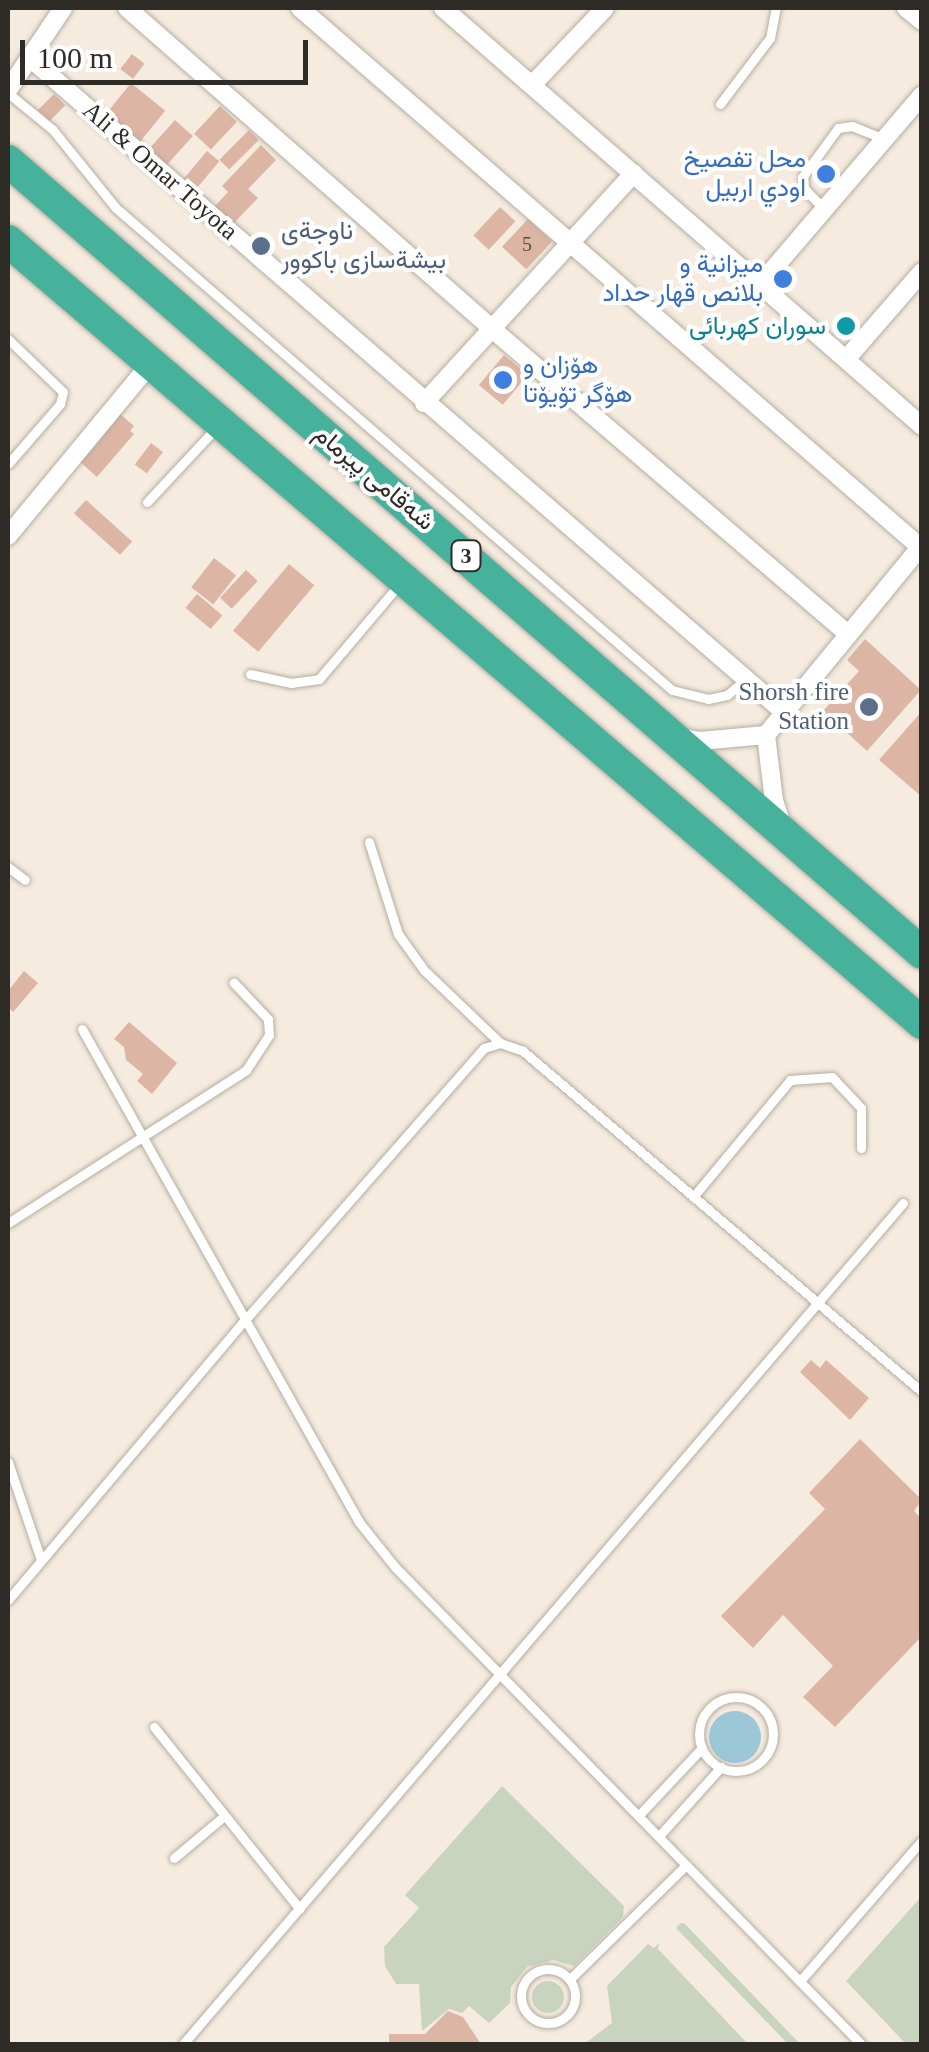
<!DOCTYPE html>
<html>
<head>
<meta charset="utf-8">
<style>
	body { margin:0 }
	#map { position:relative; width:929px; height:2052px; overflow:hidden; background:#f5ebdf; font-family:"Times New Roman",Vazirmatn,serif }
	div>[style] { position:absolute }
	.green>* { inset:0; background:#c9d4bf }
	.round { border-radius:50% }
	.water>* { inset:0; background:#9bc7d7 }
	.building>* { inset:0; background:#ddb5a4; transform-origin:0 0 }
	.roads { filter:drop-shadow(0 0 2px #b6ada2) drop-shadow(0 0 2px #b6ada2) }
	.lane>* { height:9px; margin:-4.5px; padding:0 4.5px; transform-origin:4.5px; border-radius:4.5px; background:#fff }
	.lane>.ring { margin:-4.5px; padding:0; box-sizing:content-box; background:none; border:9px solid #fff; border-radius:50% }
	.street>* { height:18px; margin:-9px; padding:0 9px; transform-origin:9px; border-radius:9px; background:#fff }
	.highway>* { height:32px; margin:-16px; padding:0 16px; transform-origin:16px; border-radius:16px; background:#47b29c }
	.dots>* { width:28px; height:28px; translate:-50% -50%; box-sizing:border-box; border:5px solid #fff; border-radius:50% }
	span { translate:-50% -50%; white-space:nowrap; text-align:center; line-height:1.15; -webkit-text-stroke:8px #fff; paint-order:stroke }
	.number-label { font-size:20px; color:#5a4e46 }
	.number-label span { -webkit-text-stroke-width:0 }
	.shield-label span { padding:2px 8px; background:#fff; border:2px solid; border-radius:8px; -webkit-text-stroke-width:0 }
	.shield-label { font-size:22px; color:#2f2b27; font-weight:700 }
	.shop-label { font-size:25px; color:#366cbe }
	.right { translate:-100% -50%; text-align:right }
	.left { translate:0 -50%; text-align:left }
	.street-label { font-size:25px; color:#2f2b27 }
	.service-label { font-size:25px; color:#4e5e75 }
	.culture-label { font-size:25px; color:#0d838f }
	.frame { position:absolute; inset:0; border:10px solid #2f2b27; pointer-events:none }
	.scale { position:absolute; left:20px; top:40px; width:288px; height:45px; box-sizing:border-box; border:5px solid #2f2b27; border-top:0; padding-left:12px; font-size:30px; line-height:35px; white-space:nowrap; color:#2f2b27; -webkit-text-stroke:8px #fff; paint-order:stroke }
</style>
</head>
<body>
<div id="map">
	<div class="green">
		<div style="clip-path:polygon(502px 1786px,624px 1906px,623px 1917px,574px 1966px,553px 1960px,527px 1967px,511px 1987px,510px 2003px,489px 2023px,469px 2006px,462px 2013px,449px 2009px,422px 2031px,419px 1984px,396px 1984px,385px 1966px,384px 1947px,419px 1908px,405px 1895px)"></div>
		<div style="clip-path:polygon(921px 1897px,921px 2044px,906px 2044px,846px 1981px)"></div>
		<div style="clip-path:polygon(681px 1923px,684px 1923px,800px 2044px,788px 2044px,676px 1928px)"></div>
		<div style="clip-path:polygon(659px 1943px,658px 1949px,748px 2044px,584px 2044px,612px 2023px,607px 1986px,648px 1944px,654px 1948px)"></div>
		<div class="round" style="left:532px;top:1981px;width:32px;height:32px"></div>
	</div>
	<div class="water">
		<div class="round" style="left:709px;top:1711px;width:52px;height:52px"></div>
	</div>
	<div class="building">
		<div style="left:132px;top:54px;width:16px;height:19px;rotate:38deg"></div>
		<div style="left:131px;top:83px;width:44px;height:43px;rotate:39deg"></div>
		<div style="left:54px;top:94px;width:16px;height:23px;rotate:45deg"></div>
		<div style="left:220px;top:106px;width:23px;height:38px;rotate:43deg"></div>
		<div style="left:175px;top:120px;width:24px;height:39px;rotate:42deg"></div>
		<div style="left:249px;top:130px;width:14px;height:42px;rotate:45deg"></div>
		<div style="clip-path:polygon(261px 145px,276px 160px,248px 189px,258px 198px,231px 226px,213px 208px,228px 192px,222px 186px)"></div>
		<div style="left:207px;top:151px;width:16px;height:40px;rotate:40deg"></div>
		<div style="left:500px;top:207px;width:21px;height:39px;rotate:43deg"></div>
		<div style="left:528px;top:219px;width:33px;height:38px;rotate:43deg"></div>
		<div style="left:504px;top:355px;width:31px;height:39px;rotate:40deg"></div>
		<div style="clip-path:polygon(119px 413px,134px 426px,130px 431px,134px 434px,97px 477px,78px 460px)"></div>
		<div style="left:151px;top:443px;width:15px;height:27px;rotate:37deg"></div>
		<div style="left:86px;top:500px;width:62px;height:18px;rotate:42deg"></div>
		<div style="left:214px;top:558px;width:28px;height:37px;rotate:38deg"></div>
		<div style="left:289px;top:564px;width:33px;height:87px;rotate:40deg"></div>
		<div style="left:246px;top:570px;width:16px;height:38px;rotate:43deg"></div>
		<div style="left:197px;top:594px;width:33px;height:18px;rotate:40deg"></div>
		<div style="clip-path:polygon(865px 639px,921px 690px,867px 751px,823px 711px,859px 671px,847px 660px)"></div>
		<div style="clip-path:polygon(922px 711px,922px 797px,879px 760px)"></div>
		<div style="clip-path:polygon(24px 971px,38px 983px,13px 1012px,8px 1007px,8px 991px)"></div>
		<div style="clip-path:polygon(129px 1022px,177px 1063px,152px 1094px,137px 1081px,143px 1074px,126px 1060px,124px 1047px,114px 1039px)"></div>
		<div style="clip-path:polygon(811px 1360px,820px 1368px,826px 1360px,869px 1398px,850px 1420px,800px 1372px)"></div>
		<div style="clip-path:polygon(860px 1439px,922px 1500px,914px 1511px,922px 1519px,922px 1636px,835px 1727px,803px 1697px,833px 1666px,783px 1615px,753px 1648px,721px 1616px,825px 1509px,809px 1493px)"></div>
		<div style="clip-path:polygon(448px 2011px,463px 2017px,481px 2044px,389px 2044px,389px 2034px,425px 2034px)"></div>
	</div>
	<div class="roads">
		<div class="lane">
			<div style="left:8px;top:93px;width:58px;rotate:39.4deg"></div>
			<div style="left:53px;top:130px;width:100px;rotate:51.1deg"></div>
			<div style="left:116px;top:208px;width:736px;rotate:40.92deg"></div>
			<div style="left:672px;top:690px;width:37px;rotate:14deg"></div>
			<div style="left:708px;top:699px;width:19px;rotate:-12deg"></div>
			<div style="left:727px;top:695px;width:25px;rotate:-40deg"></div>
			<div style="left:720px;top:104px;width:83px;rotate:-52.9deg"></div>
			<div style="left:770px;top:38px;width:31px;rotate:-79deg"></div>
			<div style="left:824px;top:209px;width:29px;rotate:-134deg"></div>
			<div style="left:804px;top:188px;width:12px;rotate:-95deg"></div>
			<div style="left:803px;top:176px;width:59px;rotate:-53.9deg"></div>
			<div style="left:838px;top:128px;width:14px;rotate:-8deg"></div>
			<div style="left:852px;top:126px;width:35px;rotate:22deg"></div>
			<div style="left:8px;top:339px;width:76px;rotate:43.9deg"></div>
			<div style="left:63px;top:392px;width:12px;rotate:104deg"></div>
			<div style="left:60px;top:404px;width:79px;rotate:130.9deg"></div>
			<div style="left:147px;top:502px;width:103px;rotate:-47deg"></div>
			<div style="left:250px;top:674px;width:42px;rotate:12.4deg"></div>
			<div style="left:291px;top:683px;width:28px;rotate:-8deg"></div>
			<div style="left:319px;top:679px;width:122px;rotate:-49.7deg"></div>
			<div style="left:369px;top:842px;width:96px;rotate:72.5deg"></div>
			<div style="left:398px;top:934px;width:44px;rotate:54.2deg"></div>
			<div style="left:424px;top:970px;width:105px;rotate:43.8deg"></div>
			<div style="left:8px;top:867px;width:21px;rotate:37deg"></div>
			<div style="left:82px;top:1029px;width:565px;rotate:60.67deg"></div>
			<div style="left:359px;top:1522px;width:58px;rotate:51.3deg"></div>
			<div style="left:395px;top:1567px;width:667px;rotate:45.67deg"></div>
			<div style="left:693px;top:1197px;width:152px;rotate:-50.3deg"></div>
			<div style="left:790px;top:1080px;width:42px;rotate:-4.1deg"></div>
			<div style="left:832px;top:1077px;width:42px;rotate:46.9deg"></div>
			<div style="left:861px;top:1108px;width:40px;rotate:90deg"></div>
			<div style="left:8px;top:1223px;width:283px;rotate:-32.7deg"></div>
			<div style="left:246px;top:1070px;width:42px;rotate:-56.7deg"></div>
			<div style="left:269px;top:1035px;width:16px;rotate:-94deg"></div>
			<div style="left:268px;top:1019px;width:50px;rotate:-133.4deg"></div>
			<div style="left:8px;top:1462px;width:103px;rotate:71.4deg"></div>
			<div style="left:8px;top:1600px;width:367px;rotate:-49.8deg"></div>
			<div style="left:245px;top:1320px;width:362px;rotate:-48.7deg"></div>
			<div style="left:484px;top:1048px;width:17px;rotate:-17deg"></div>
			<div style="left:500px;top:1043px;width:24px;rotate:19deg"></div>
			<div style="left:523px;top:1051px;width:525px;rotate:40.52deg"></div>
			<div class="ring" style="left:699px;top:1697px;width:65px;height:65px"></div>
			<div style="left:154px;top:1727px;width:233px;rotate:51.3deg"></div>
			<div style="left:639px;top:1815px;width:92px;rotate:-46.8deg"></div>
			<div style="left:659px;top:1836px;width:93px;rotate:-48.1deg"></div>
			<div style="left:174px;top:1858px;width:65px;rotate:-40deg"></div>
			<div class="ring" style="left:521px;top:1969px;width:45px;height:45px"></div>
			<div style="left:570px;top:1979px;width:163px;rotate:-44.5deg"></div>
			<div style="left:800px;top:1981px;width:186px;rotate:-49.1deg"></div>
			<div style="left:183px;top:2044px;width:1107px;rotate:-49.43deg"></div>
		</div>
		<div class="street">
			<div style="left:127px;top:8px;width:485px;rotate:41.3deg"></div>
			<div style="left:491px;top:328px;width:469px;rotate:40.6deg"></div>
			<div style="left:300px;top:8px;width:822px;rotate:41deg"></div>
			<div style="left:443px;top:8px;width:636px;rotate:41.11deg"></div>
			<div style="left:906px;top:8px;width:21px;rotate:39deg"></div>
			<div style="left:30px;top:58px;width:998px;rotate:40.94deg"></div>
			<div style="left:532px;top:85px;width:106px;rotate:-46.5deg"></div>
			<div style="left:8px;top:90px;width:99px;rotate:-56.1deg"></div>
			<div style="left:762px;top:282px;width:246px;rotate:-49.4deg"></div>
			<div style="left:848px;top:357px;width:113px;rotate:-49deg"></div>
			<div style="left:424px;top:403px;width:311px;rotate:-47.6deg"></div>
			<div style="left:8px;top:536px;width:227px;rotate:-50.4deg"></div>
			<div style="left:682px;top:738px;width:18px;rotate:9deg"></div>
			<div style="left:700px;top:741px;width:66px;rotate:-5.2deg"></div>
			<div style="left:781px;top:822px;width:22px;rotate:-108deg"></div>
			<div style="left:774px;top:801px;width:66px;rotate:-96.9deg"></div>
			<div style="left:766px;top:735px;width:246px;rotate:-50.6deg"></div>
		</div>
		<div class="highway">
			<div style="left:8px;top:161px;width:1209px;rotate:40.91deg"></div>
			<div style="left:8px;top:241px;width:1203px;rotate:40.55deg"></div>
		</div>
	</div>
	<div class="dots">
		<div style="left:826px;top:174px;background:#3f7fe0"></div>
		<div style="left:261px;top:246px;background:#5c6f8a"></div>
		<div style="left:783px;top:279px;background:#3f7fe0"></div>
		<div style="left:846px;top:326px;background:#0f9aa8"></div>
		<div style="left:503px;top:380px;background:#3f7fe0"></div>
		<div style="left:869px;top:707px;background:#5c6f8a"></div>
	</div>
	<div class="number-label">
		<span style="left:527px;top:244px">5</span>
	</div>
	<div class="shield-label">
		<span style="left:466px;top:556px">3</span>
	</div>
	<div class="shop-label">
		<span class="right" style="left:806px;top:174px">محل تفصيخ<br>اودي اربيل</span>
		<span class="right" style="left:763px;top:279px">ميزانية و<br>بلانص قهار حداد</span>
		<span class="left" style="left:523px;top:380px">هۆزان و<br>هۆگر تۆیۆتا</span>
	</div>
	<div class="street-label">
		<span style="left:160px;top:171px;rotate:41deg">Ali &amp; Omar Toyota</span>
		<span style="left:374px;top:478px;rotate:40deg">شەقامی پیرمام</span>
	</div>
	<div class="service-label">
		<span class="left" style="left:281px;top:246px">ناوجةى<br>بيشةسازى باكوور</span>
		<span class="right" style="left:849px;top:707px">Shorsh fire<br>Station</span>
	</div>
	<div class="culture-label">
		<span class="right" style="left:826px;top:326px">سوران کهربائی</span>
	</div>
	<div class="frame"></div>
	<div class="scale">100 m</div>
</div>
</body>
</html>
